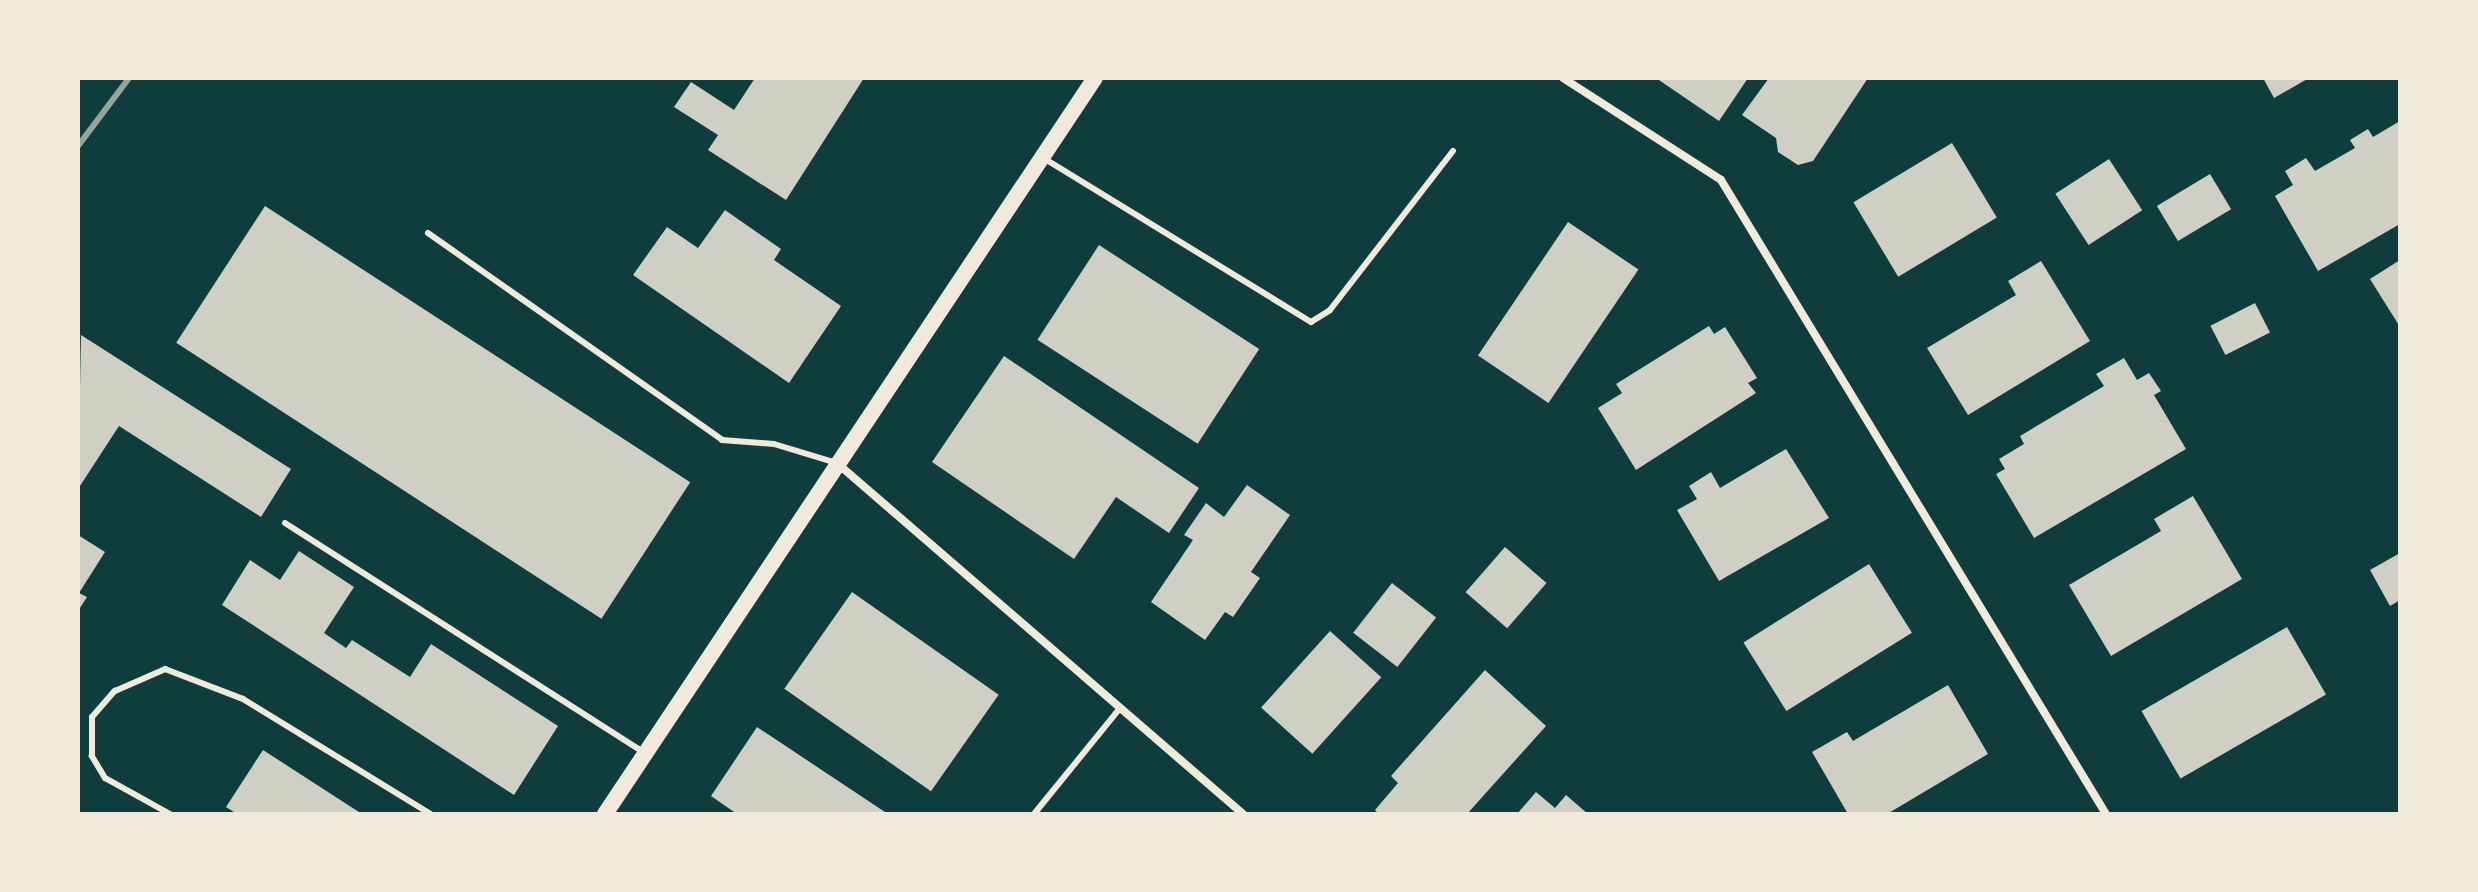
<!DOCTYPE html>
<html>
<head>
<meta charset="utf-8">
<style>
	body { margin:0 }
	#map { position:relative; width:2478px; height:892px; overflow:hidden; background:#0f3d3e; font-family:"Crimson Pro",serif }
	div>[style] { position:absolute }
	.building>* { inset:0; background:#cfcfc3; transform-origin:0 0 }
	.service>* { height:6px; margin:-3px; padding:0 3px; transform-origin:3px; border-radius:3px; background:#f1e9da }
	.minor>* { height:8px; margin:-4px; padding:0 4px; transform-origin:4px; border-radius:4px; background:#f1e9da }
	.secondary>* { height:16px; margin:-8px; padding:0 8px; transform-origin:8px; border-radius:8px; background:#f1e9da }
	.rail>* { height:6px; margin:-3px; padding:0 3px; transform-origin:3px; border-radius:3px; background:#97a49c }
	span { translate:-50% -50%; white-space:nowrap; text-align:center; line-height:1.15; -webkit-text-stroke:6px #f1e9da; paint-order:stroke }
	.frame { position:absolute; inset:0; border:80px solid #f1e9da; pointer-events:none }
</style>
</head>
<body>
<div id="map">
	<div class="building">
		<div style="clip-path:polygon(755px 78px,864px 78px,786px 200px,708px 150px,718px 135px,674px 107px,691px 82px,734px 110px)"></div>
		<div style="clip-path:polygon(1656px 78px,1748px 78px,1719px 121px)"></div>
		<div style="clip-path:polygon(1769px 78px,1868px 78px,1813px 161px,1798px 165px,1778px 152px,1776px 138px,1742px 115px)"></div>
		<div style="clip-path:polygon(2263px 78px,2309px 78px,2274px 98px)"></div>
		<div style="clip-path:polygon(2400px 121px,2400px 224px,2318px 271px,2275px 196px,2293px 185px,2285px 171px,2306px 158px,2315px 171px,2355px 148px,2350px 140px,2368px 129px,2373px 137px)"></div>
		<div style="left:1952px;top:143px;width:87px;height:115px;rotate:59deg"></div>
		<div style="left:2109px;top:159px;width:61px;height:64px;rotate:57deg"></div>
		<div style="left:2210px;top:174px;width:41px;height:62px;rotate:59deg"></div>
		<div style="left:265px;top:206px;width:507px;height:163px;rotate:33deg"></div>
		<div style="clip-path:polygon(725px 210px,781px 249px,774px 260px,841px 306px,789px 383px,633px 275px,667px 227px,698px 248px)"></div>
		<div style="left:1568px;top:222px;width:85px;height:161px;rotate:34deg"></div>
		<div style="left:1099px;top:245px;width:191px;height:113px;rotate:33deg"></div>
		<div style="clip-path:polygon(2400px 260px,2400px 327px,2370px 279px)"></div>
		<div style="clip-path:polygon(2041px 261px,2090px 341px,1968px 415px,1927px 348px,2016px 295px,2008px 281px)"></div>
		<div style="left:2255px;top:303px;width:33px;height:50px;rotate:63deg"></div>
		<div style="clip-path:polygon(1709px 326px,1714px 334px,1725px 327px,1757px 378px,1748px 383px,1756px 393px,1636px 470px,1598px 408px,1622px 393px,1616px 384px)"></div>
		<div style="clip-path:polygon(81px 335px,291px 469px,261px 517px,119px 426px,78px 489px)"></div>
		<div style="clip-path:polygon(1004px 356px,1199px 488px,1169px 533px,1116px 497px,1074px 559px,932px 462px)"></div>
		<div style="clip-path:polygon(2124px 358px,2137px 380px,2149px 373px,2161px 391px,2154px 395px,2186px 449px,2034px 538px,1996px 474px,2005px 469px,1999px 459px,2024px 444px,2020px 436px,2104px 386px,2096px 374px)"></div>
		<div style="clip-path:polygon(1786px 449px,1829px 518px,1719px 581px,1677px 510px,1697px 499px,1689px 486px,1711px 472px,1720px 488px)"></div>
		<div style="clip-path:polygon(1247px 485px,1290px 515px,1251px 572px,1260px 578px,1233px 617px,1225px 612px,1205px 640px,1151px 602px,1193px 540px,1184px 535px,1206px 503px,1224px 517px)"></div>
		<div style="clip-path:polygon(2193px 496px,2242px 579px,2111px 656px,2069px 585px,2161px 531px,2154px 519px)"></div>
		<div style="clip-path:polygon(78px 535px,105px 552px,79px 593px,87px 597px,78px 611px)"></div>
		<div style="left:1505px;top:547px;width:55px;height:60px;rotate:41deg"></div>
		<div style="clip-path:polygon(299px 551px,354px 587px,324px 633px,346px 648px,352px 640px,410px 677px,431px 644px,558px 726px,514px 795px,222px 605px,250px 560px,280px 580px)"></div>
		<div style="clip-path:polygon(2400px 553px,2400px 600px,2390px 606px,2370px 570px)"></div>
		<div style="left:1869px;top:564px;width:81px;height:148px;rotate:58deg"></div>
		<div style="left:1392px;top:583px;width:56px;height:63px;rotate:38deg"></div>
		<div style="left:852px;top:592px;width:179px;height:118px;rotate:35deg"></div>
		<div style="left:2287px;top:627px;width:78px;height:168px;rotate:60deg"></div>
		<div style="left:1330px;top:631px;width:69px;height:103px;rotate:42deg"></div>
		<div style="clip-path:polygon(1485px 670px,1546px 726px,1467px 814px,1379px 814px,1375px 810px,1398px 783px,1391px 776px)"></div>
		<div style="clip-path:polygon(1948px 685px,1988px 754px,1887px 814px,1848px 814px,1812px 752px,1847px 732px,1853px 741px)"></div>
		<div style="clip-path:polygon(757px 727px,888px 814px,737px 814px,711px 796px)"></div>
		<div style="clip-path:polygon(263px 750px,362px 814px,237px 814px,226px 807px)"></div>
		<div style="clip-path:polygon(1536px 792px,1555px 808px,1566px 795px,1588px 814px,1517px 814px)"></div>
	</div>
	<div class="service">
		<div style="left:1045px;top:159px;width:312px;rotate:31.5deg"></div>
		<div style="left:1311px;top:322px;width:22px;rotate:-32deg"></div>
		<div style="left:1330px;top:310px;width:201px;rotate:-52.3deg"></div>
		<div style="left:428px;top:233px;width:360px;rotate:35.1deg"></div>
		<div style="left:722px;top:440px;width:52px;rotate:4.4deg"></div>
		<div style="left:774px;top:444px;width:66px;rotate:16.8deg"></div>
		<div style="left:285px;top:523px;width:427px;rotate:32.6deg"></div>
		<div style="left:170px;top:814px;width:74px;rotate:-151deg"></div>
		<div style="left:105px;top:778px;width:26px;rotate:-121deg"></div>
		<div style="left:92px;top:756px;width:39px;rotate:-90deg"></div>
		<div style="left:92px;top:717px;width:35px;rotate:-49deg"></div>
		<div style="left:115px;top:691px;width:55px;rotate:-23.7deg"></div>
		<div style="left:165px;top:669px;width:84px;rotate:21deg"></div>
		<div style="left:243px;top:699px;width:220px;rotate:31.5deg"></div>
		<div style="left:1034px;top:814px;width:136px;rotate:-50.9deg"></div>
	</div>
	<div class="minor">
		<div style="left:1563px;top:78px;width:188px;rotate:32.8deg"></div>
		<div style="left:1721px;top:180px;width:742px;rotate:58.73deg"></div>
		<div style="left:838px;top:464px;width:535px;rotate:40.83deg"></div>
	</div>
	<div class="secondary">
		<div style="left:605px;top:814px;width:884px;rotate:-56.35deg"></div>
	</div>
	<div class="rail">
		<div style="left:78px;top:146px;width:85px;rotate:-53.1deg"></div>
	</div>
	<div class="frame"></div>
</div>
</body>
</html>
